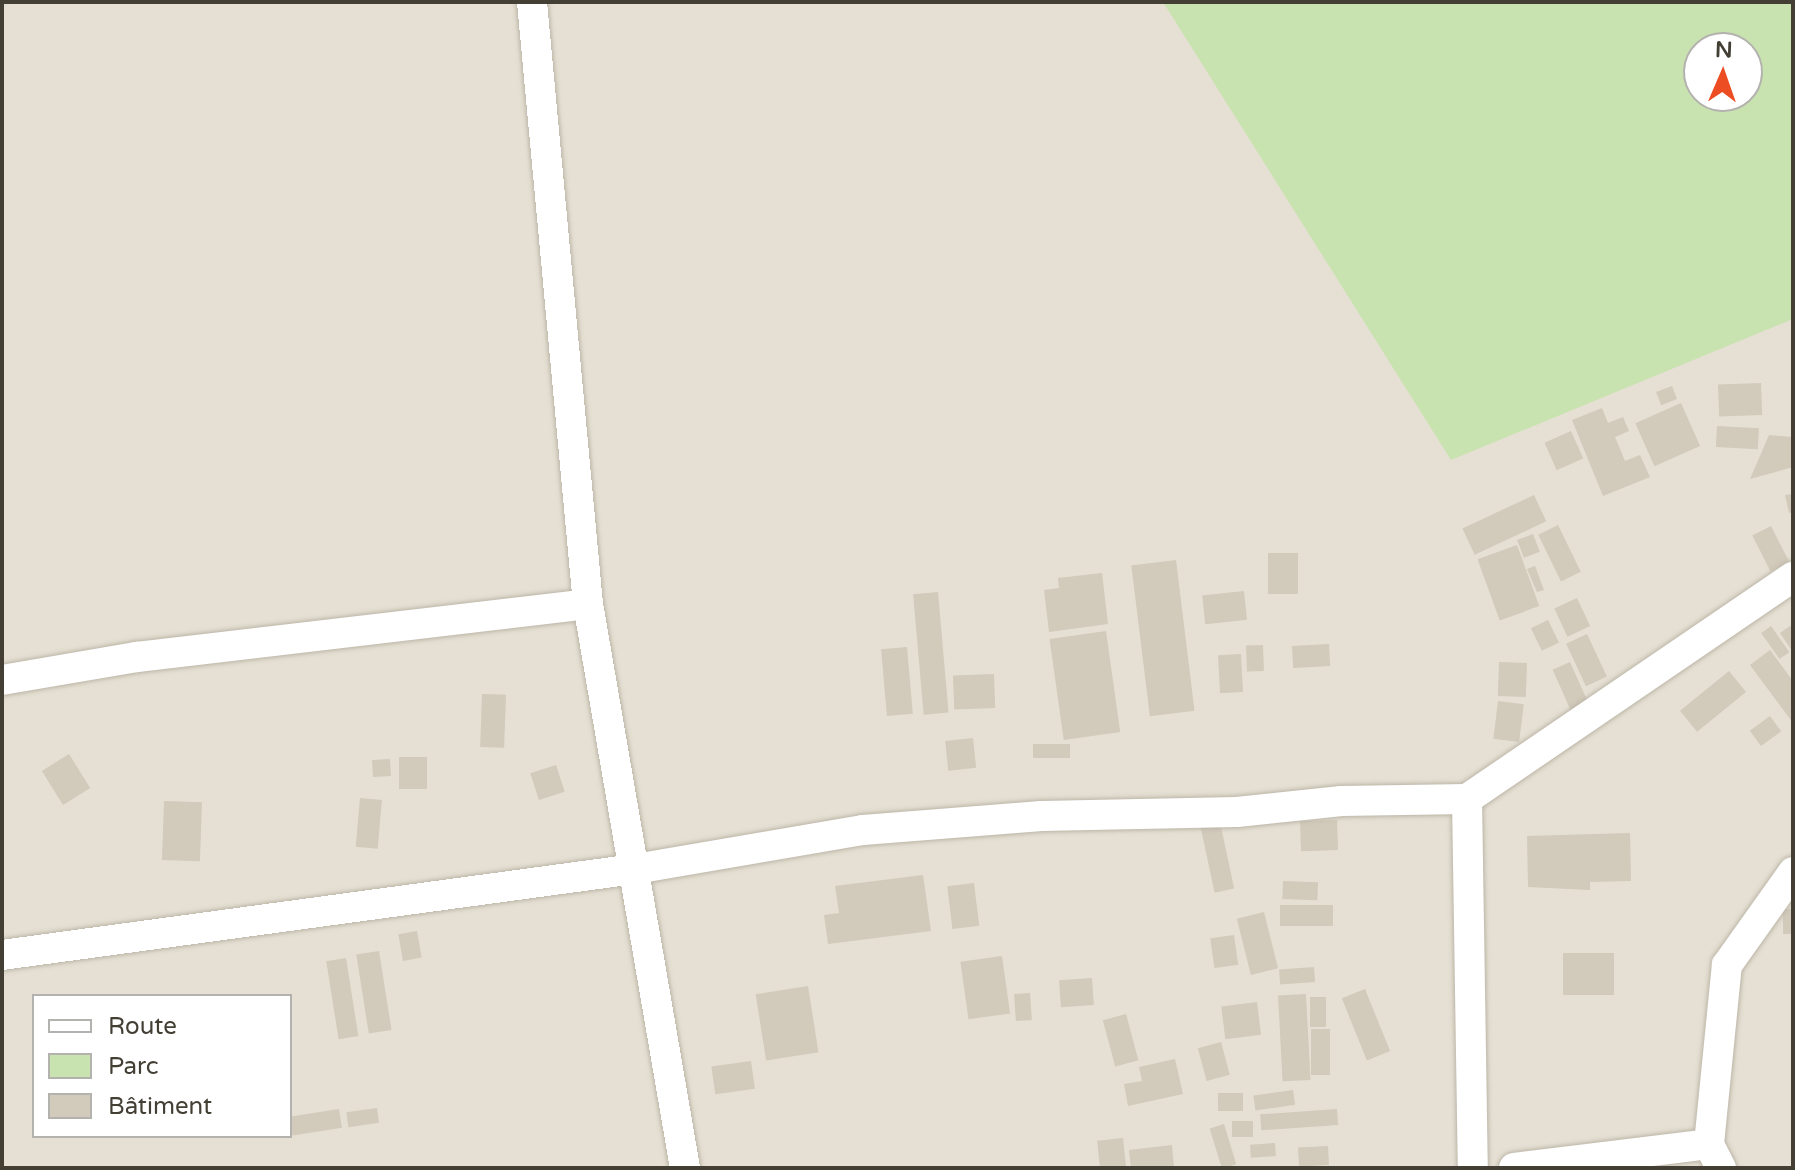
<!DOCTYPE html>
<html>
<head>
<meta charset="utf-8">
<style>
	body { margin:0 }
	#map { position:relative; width:1795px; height:1170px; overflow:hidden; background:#f1eee5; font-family:"Varela Round",sans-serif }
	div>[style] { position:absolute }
	.residential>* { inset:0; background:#e5e0d3 }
	.green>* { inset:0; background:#c9e3b0 }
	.building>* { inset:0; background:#d2cabb; transform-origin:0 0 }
	.roads { filter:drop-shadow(0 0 2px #bcb6a8) drop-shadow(0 0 2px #bcb6a8) }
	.street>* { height:30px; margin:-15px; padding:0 15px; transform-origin:15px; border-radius:15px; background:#fff }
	span { translate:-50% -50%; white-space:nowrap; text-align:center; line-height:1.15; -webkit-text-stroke:6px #fff; paint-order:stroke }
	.frame { position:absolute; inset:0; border:4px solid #433f35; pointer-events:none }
	.legend { position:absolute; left:32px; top:994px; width:260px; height:144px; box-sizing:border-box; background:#fff; border:2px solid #b4b2ae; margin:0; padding:10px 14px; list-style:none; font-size:24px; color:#433f35 }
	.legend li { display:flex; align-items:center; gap:16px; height:40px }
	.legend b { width:40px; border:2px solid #b4b2ae }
	.north { position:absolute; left:1683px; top:32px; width:80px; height:80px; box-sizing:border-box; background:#fff; border:2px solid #b4b2ae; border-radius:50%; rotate:2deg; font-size:22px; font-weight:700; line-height:32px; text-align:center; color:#433f35 }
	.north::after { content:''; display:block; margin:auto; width:28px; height:36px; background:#ec4d22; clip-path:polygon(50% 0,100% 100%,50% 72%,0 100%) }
</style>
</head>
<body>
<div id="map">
	<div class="residential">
		<div style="clip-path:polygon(evenodd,2px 2px,1793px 2px,1793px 1168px,2px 1168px,2px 2px,1699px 48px,1747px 48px,1747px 96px,1699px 96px,1699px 48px,2px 2px,34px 996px,290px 996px,290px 1136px,34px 1136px,34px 996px)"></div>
	</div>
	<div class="green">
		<div style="clip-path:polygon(evenodd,1163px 2px,1793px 2px,1793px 319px,1451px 460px,1163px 2px,1699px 48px,1747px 48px,1747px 96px,1699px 96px,1699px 48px)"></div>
	</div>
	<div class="building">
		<div style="left:1761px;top:383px;width:32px;height:43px;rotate:88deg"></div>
		<div style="left:1672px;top:386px;width:14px;height:17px;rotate:69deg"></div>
		<div style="left:1681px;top:403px;width:47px;height:50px;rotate:66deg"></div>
		<div style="clip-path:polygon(1602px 408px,1608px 423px,1623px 417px,1629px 431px,1615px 437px,1625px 461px,1640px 455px,1650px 477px,1603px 496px,1572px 420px)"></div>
		<div style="left:1717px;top:426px;width:42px;height:21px;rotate:3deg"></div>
		<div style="left:1571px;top:431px;width:30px;height:29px;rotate:66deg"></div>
		<div style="clip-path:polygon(1769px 435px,1793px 437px,1793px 467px,1750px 479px)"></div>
		<div style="clip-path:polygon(1793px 494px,1793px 512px,1789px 513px,1785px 495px)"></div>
		<div style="left:1534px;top:495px;width:29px;height:79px;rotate:65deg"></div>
		<div style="left:1558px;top:525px;width:52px;height:22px;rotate:64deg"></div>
		<div style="left:1771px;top:526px;width:40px;height:21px;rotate:63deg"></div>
		<div style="left:1533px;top:534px;width:19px;height:17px;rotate:69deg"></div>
		<div style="left:1517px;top:545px;width:65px;height:42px;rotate:70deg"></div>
		<div style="left:1268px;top:553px;width:30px;height:41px"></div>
		<div style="left:1176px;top:560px;width:152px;height:45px;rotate:83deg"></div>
		<div style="clip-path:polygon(1535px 566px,1544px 590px,1537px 592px,1527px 569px)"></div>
		<div style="clip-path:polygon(1102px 573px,1108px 624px,1049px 632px,1044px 590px,1059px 588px,1058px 578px)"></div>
		<div style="left:1244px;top:591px;width:29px;height:42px;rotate:84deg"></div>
		<div style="left:938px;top:592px;width:121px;height:25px;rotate:85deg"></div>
		<div style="left:1577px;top:598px;width:31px;height:25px;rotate:65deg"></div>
		<div style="left:1548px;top:620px;width:25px;height:19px;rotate:64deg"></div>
		<div style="clip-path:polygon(1793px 624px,1793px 652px,1780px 633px)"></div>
		<div style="left:1771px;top:626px;width:32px;height:12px;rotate:55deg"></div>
		<div style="left:1106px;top:631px;width:102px;height:57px;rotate:82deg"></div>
		<div style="left:1587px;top:634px;width:47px;height:23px;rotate:65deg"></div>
		<div style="left:1329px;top:644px;width:22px;height:37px;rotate:87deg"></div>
		<div style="left:1263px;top:645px;width:26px;height:17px;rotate:88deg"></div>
		<div style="left:907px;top:647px;width:67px;height:26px;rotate:85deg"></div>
		<div style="clip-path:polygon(1770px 650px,1793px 681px,1793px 723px,1750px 665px)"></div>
		<div style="left:1241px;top:654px;width:38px;height:23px;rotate:87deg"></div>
		<div style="left:1499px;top:662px;width:28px;height:34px;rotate:2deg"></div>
		<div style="left:1570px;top:662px;width:48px;height:19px;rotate:66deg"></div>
		<div style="left:1729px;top:671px;width:27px;height:63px;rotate:51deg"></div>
		<div style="left:994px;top:674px;width:34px;height:41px;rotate:88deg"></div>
		<div style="left:482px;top:694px;width:24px;height:53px;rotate:2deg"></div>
		<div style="left:1498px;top:701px;width:26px;height:38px;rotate:7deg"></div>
		<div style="left:1770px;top:716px;width:19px;height:25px;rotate:54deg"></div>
		<div style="left:973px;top:738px;width:30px;height:28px;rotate:84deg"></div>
		<div style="left:1033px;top:744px;width:37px;height:14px"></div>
		<div style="left:69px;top:754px;width:40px;height:32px;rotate:58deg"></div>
		<div style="left:399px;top:757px;width:28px;height:32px"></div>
		<div style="left:390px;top:759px;width:17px;height:18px;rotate:87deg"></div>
		<div style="left:556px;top:765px;width:28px;height:27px;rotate:72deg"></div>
		<div style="left:360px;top:798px;width:22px;height:49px;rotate:5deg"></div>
		<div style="left:164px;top:801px;width:38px;height:59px;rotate:2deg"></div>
		<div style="left:1337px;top:820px;width:30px;height:37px;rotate:88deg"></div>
		<div style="left:1220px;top:822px;width:68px;height:20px;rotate:78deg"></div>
		<div style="clip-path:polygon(1630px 833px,1631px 881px,1590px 882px,1590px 890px,1528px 887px,1527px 836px)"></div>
		<div style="clip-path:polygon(923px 875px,931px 931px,828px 944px,824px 915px,839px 913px,835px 886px)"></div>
		<div style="left:1283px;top:881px;width:35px;height:18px;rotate:2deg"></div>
		<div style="left:974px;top:883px;width:43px;height:27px;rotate:83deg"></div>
		<div style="left:1333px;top:905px;width:21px;height:53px;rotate:90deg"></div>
		<div style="left:1783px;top:909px;width:10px;height:25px"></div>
		<div style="left:1264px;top:912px;width:58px;height:28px;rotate:76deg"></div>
		<div style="left:417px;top:931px;width:27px;height:19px;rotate:80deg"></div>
		<div style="left:1234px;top:935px;width:30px;height:24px;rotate:82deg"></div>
		<div style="left:379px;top:951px;width:80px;height:23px;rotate:81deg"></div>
		<div style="left:1563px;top:953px;width:51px;height:42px"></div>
		<div style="left:1002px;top:956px;width:58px;height:42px;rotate:82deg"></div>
		<div style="left:346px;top:958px;width:79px;height:20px;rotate:81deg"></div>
		<div style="left:1314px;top:967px;width:15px;height:35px;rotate:86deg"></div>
		<div style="left:1092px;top:978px;width:27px;height:33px;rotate:86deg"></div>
		<div style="left:808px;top:986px;width:67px;height:53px;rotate:81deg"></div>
		<div style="left:1365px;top:989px;width:67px;height:25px;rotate:68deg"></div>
		<div style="left:1030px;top:993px;width:27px;height:16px;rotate:86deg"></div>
		<div style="left:1306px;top:994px;width:86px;height:28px;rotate:87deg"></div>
		<div style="left:1310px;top:997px;width:16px;height:30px"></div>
		<div style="left:1257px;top:1002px;width:33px;height:36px;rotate:83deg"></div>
		<div style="left:1126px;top:1014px;width:48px;height:24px;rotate:75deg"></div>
		<div style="left:1311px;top:1029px;width:19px;height:46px"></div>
		<div style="left:1221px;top:1042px;width:34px;height:24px;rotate:75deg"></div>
		<div style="clip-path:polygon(1175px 1059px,1183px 1094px,1128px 1106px,1124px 1084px,1142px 1081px,1139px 1067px)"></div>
		<div style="left:751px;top:1061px;width:28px;height:40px;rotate:82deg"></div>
		<div style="left:1293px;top:1090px;width:15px;height:40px;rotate:82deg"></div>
		<div style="left:1218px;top:1093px;width:25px;height:18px"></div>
		<div style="left:377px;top:1108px;width:15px;height:31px;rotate:82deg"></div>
		<div style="left:339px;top:1109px;width:19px;height:50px;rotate:81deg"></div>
		<div style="left:1337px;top:1109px;width:16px;height:77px;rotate:86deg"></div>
		<div style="left:1253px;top:1121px;width:16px;height:21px;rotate:90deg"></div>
		<div style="left:1224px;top:1124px;width:42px;height:15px;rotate:73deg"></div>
		<div style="left:1123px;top:1138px;width:30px;height:26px;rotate:84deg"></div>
		<div style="left:1275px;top:1143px;width:13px;height:25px;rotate:86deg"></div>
		<div style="clip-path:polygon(1172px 1145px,1174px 1168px,1131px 1168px,1129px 1150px)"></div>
		<div style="left:1328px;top:1146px;width:19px;height:30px;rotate:87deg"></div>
	</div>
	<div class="roads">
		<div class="street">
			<div style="left:532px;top:2px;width:605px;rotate:84.69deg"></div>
			<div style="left:588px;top:604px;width:572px;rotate:80.24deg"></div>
			<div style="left:2px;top:680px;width:137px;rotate:-9.7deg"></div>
			<div style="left:137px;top:657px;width:454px;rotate:-6.7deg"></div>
			<div style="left:1467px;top:799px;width:369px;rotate:89.1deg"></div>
			<div style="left:2px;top:955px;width:639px;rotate:-7.74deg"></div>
			<div style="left:635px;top:869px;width:231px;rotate:-9.7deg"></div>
			<div style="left:863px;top:830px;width:179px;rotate:-4.5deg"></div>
			<div style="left:1041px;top:816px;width:196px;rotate:-1.2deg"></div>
			<div style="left:1237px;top:812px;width:105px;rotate:-6deg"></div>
			<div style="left:1341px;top:801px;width:126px;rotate:-0.9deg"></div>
			<div style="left:1467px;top:799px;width:394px;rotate:-34.3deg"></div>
			<div style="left:1514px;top:1168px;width:196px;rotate:-7deg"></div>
			<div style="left:1721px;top:1168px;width:27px;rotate:-117deg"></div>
			<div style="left:1709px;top:1144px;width:180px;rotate:-84.3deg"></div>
			<div style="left:1727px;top:965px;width:114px;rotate:-54.6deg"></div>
		</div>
	</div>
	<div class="frame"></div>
	<ul class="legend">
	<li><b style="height:10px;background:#fff"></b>Route</li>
	<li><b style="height:22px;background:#c9e3b0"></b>Parc</li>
	<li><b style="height:22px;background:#d2cabb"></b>Bâtiment</li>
	</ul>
	<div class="north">N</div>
</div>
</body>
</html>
